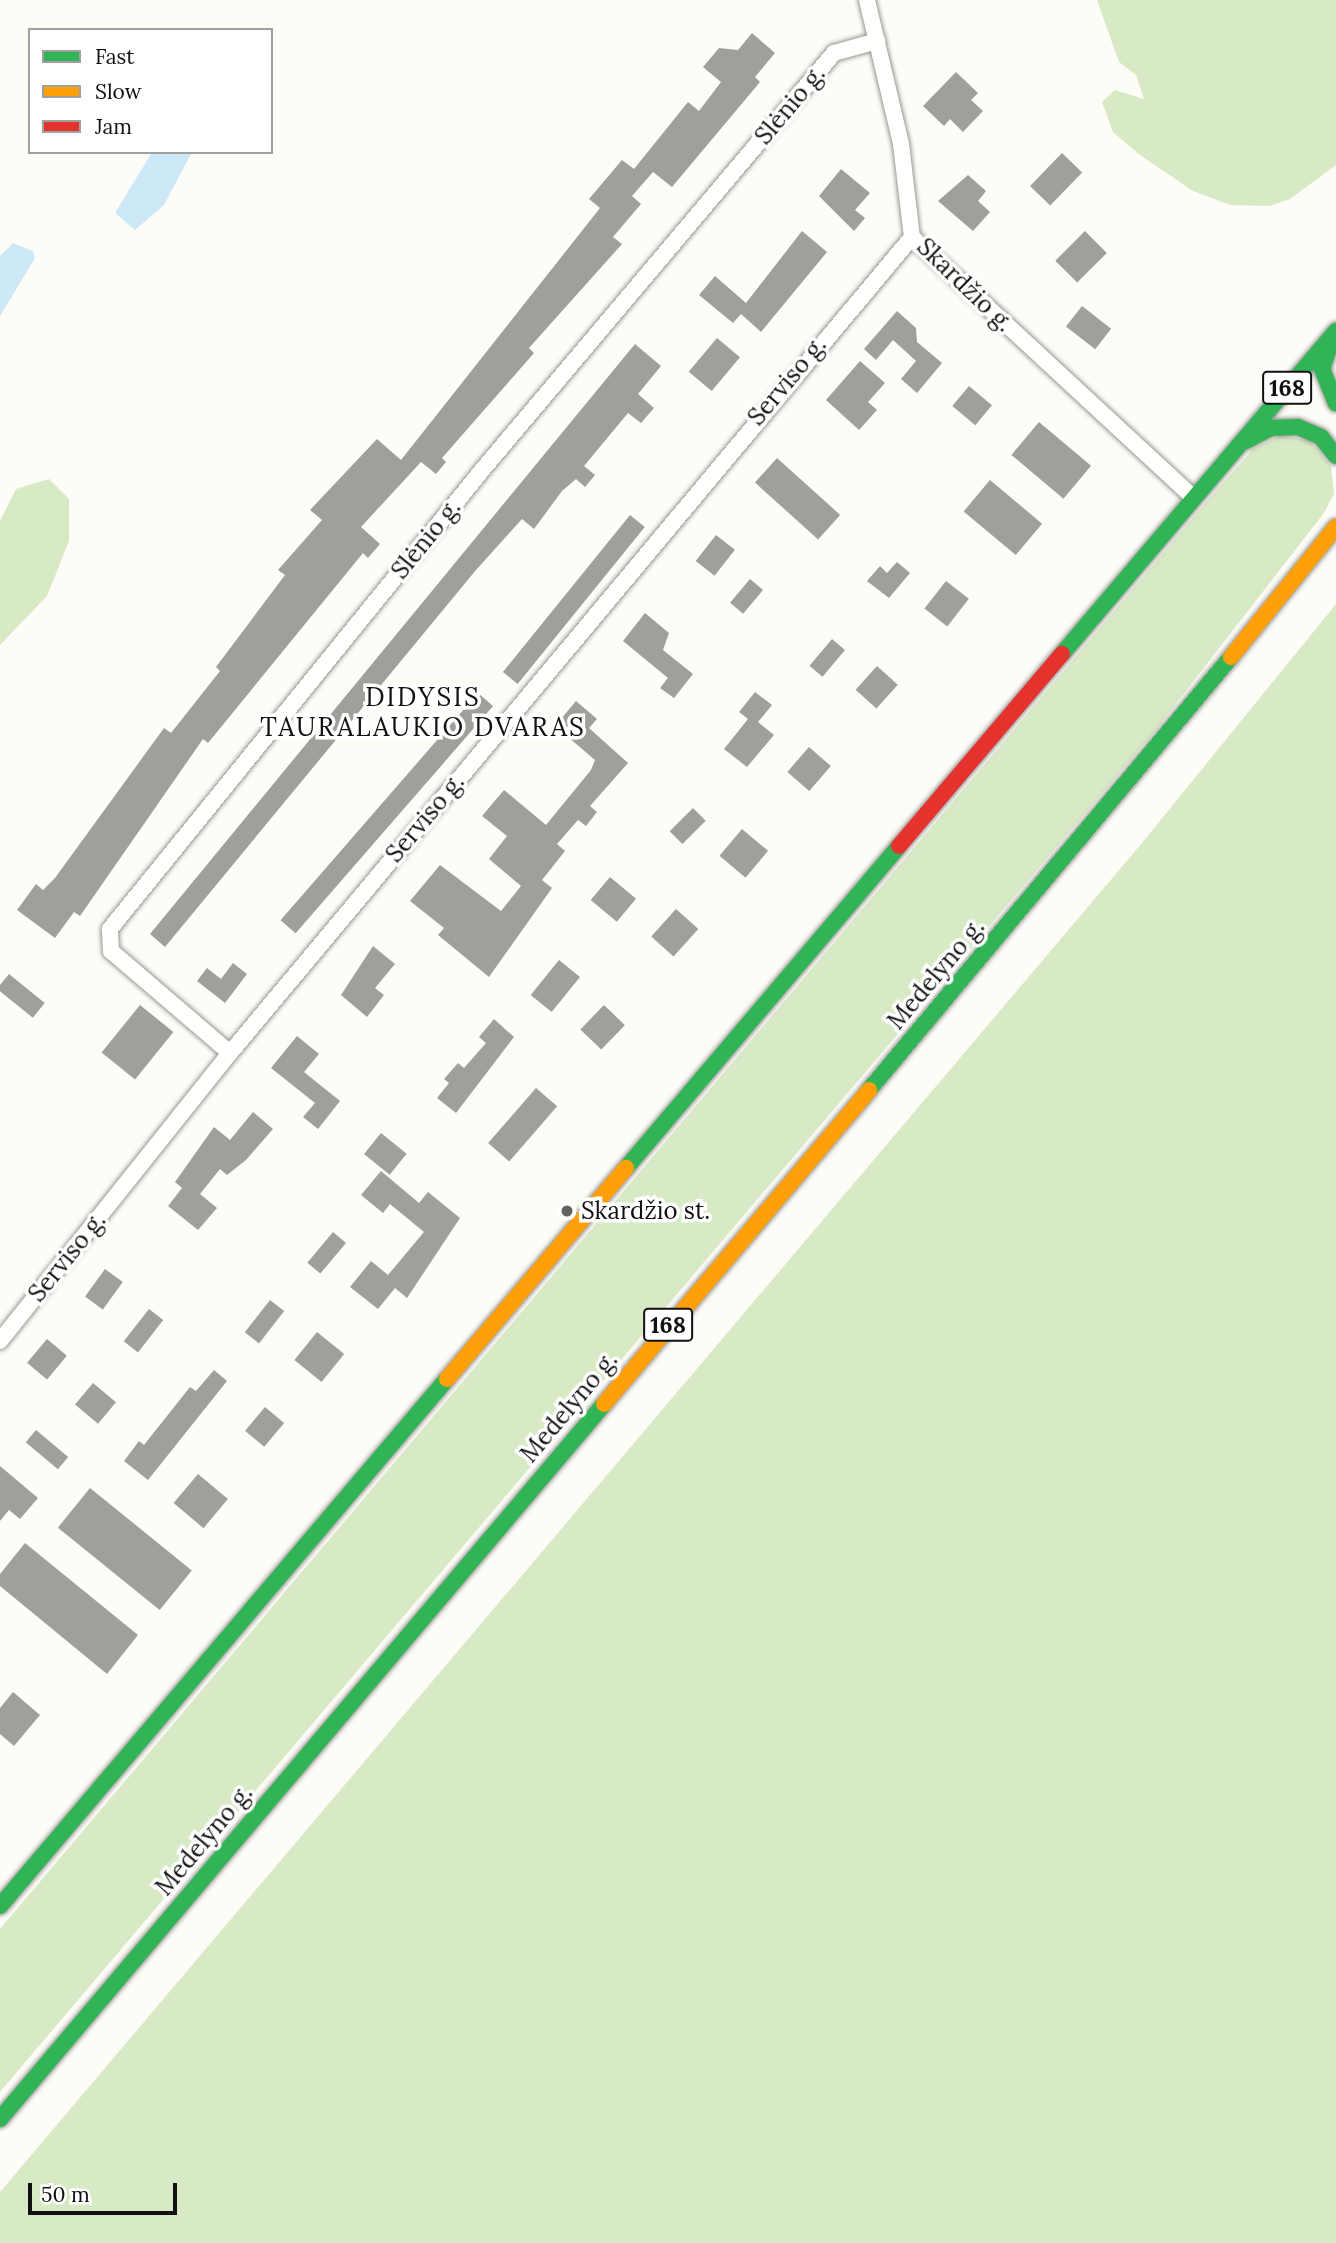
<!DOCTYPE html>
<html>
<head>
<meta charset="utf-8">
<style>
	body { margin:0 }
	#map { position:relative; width:1336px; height:2243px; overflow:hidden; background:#fdfcf7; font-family:Lora,serif }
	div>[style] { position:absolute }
	.forest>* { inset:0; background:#d8eac5 }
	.water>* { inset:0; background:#cde8f7 }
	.building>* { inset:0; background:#a19f9c; transform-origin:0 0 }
	.roads { filter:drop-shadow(0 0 2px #979795) drop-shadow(0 0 2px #979795) }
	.street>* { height:16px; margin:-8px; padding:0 8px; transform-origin:8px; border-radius:8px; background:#fffffe }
	.fast>* { height:16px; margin:-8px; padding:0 8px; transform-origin:8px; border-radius:8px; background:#30b455 }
	.slow>* { height:16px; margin:-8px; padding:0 8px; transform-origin:8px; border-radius:8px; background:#ff9f0a }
	.jam>* { height:16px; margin:-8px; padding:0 8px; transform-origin:8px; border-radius:8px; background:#e5322d }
	.dots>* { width:19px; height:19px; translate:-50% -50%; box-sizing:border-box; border:4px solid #fff; border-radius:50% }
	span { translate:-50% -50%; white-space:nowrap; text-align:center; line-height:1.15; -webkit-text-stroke:7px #fff; paint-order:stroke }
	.shield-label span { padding:2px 5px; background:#fff; border:2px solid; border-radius:5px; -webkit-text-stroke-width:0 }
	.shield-label { font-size:23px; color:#111; font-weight:700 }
	.street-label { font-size:24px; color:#111 }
	.poi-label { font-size:24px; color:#111 }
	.left { translate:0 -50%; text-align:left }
	.neighbourhood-label { font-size:26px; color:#111; letter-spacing:2px }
	.legend { position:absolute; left:28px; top:28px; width:245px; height:126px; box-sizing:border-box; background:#fff; border:2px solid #a0a0a0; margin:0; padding:9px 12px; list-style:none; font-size:21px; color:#111 }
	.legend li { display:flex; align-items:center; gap:14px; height:35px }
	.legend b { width:35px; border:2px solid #a0a0a0 }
	.scale { position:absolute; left:28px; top:2183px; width:149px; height:32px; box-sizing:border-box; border:4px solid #111; border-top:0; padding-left:9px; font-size:21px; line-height:24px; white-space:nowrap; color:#111; -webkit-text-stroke:5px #fff; paint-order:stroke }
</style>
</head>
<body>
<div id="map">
	<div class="forest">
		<div style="clip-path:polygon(1097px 0,1336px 0,1336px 165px,1290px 199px,1269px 206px,1230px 205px,1193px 191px,1140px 155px,1113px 132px,1102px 102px,1115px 90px,1144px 99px,1136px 75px,1119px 62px)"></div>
		<div style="clip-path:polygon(1280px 436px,1309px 440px,1331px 466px,1334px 494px,1324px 513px,1154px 732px,0 2092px,0 1929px,1209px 499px,1253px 449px)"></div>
		<div style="clip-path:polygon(49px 479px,69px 499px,69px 541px,47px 596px,0 645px,0 521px,16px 489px)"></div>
		<div style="clip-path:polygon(1336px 604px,1336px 2243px,0 2243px,0 2192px,1142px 843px)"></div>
	</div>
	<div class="water">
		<div style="clip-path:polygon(152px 152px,192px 152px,164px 205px,135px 230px,115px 213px)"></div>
		<div style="clip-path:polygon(13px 243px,33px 251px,35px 258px,0 316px,0 256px)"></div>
	</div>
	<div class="building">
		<div style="clip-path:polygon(752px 33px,775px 53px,755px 77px,760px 82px,672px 187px,653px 172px,632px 196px,641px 204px,613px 237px,622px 244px,529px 348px,534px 353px,442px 458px,446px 462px,436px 474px,421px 462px,361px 527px,380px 544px,368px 558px,363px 553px,208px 743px,203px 739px,80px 916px,74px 912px,55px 938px,17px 910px,36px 884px,43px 890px,55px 878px,164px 728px,171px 733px,220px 671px,216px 667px,285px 575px,278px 570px,322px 520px,310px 510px,377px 439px,401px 460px,600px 208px,589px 199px,622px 160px,634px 169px,688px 102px,699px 111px,721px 82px,703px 67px,719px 48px,738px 50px)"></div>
		<div style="clip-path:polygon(956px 72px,978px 93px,971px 100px,983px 111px,963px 132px,950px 119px,944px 126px,923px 106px)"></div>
		<div style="left:1062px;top:153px;width:28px;height:46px;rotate:44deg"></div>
		<div style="clip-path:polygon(841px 169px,870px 193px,855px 210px,865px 218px,854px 231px,819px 196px)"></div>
		<div style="clip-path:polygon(968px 175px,986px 191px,978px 201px,990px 212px,973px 231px,938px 201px)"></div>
		<div style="clip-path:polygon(802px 231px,827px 252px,761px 332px,741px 314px,733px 323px,699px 295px,715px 276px,746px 303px)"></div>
		<div style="left:1085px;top:231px;width:31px;height:42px;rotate:45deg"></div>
		<div style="left:1082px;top:306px;width:37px;height:26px;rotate:38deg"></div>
		<div style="clip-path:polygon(897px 311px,916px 328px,917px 342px,942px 363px,917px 393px,901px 379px,916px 361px,893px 340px,876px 360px,864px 349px)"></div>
		<div style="left:717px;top:338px;width:30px;height:44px;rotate:40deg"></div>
		<div style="clip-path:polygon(635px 344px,661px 366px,638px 394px,654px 408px,641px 423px,628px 413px,584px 466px,595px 475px,585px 487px,576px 479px,562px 491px,534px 529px,522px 519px,476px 570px,165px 947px,150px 934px)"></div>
		<div style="clip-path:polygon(860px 361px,885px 383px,868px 402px,877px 410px,859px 430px,826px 400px)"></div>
		<div style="left:969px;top:386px;width:30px;height:26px;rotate:40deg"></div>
		<div style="left:1039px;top:422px;width:68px;height:43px;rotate:40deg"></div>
		<div style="left:777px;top:458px;width:85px;height:33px;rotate:42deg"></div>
		<div style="left:990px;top:480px;width:68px;height:41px;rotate:40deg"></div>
		<div style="left:630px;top:515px;width:19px;height:202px;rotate:39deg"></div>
		<div style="left:716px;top:535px;width:24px;height:33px;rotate:38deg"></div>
		<div style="clip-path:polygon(897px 562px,910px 573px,889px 598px,867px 581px,880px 566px,887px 573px)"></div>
		<div style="left:750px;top:579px;width:17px;height:31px;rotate:40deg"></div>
		<div style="left:946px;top:581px;width:29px;height:35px;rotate:38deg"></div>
		<div style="clip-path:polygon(645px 613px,669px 633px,663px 650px,693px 674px,674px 698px,660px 688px,668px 678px,623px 641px)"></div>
		<div style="left:832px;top:639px;width:17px;height:35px;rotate:40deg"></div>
		<div style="left:877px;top:666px;width:28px;height:32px;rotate:42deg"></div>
		<div style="clip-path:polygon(755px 692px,772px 705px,758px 722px,774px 735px,747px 767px,724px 749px,748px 719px,739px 712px)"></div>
		<div style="left:478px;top:693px;width:20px;height:301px;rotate:41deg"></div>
		<div style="clip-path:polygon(576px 701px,597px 719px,589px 728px,628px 763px,590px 806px,597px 812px,586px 826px,578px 820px,557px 844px,565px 851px,542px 880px,552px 888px,489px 977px,438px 935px,444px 928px,410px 901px,440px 865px,501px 911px,521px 886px,489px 859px,507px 836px,482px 816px,504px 790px,546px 825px,591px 770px,595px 760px,555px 726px)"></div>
		<div style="left:809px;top:747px;width:29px;height:33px;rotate:41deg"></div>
		<div style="left:693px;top:808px;width:18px;height:33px;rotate:45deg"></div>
		<div style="left:742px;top:829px;width:34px;height:35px;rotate:40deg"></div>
		<div style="left:610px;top:877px;width:34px;height:30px;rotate:40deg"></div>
		<div style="left:676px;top:909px;width:30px;height:37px;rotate:42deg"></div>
		<div style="clip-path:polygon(373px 946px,395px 964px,375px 988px,384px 995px,367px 1017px,341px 995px)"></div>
		<div style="left:559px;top:960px;width:27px;height:45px;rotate:39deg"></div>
		<div style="clip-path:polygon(233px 963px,247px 974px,225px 1003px,197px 981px,207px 968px,221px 979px)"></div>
		<div style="left:9px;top:974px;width:46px;height:19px;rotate:39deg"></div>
		<div style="left:140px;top:1005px;width:43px;height:61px;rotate:39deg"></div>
		<div style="left:604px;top:1005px;width:29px;height:34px;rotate:44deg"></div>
		<div style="clip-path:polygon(494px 1019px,514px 1037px,456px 1113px,437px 1098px,449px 1083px,444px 1079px,458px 1063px,464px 1068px,486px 1043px,479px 1037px)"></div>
		<div style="clip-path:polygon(297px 1036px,319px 1054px,304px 1072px,340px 1101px,318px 1129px,303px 1117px,315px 1103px,271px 1068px)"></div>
		<div style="left:536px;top:1088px;width:28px;height:73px;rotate:41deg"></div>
		<div style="clip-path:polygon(253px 1112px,273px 1129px,246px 1160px,227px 1175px,220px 1169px,200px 1194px,217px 1208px,198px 1230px,168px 1206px,182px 1188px,175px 1182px,214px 1127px,230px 1140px)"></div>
		<div style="left:381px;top:1133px;width:33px;height:27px;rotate:39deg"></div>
		<div style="clip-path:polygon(381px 1171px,419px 1203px,428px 1192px,460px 1218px,407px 1298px,395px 1288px,378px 1309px,350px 1287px,371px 1261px,388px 1275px,424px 1232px,390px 1204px,383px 1213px,361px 1195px)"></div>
		<div style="left:333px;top:1232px;width:17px;height:40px;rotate:40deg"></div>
		<div style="left:105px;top:1269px;width:22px;height:34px;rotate:36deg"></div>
		<div style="left:270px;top:1300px;width:18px;height:41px;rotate:38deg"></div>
		<div style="left:149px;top:1309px;width:18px;height:41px;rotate:38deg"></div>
		<div style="left:317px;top:1332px;width:35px;height:36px;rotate:39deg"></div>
		<div style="left:47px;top:1339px;width:26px;height:31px;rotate:40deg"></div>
		<div style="clip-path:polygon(214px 1370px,227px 1381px,148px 1480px,124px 1461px,139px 1441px,144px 1445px,190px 1387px,196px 1391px)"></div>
		<div style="left:93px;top:1383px;width:30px;height:28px;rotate:40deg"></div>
		<div style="left:265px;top:1407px;width:25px;height:31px;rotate:40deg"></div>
		<div style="left:36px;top:1430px;width:42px;height:16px;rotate:40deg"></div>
		<div style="clip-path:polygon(0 1466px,38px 1498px,20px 1519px,9px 1510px,0 1521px)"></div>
		<div style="left:198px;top:1474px;width:39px;height:38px;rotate:40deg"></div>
		<div style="left:90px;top:1488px;width:131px;height:51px;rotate:39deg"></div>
		<div style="clip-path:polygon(25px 1543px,138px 1635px,107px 1674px,0 1586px,0 1574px)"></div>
		<div style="clip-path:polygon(13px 1692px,40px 1715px,14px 1746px,0 1734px,0 1708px)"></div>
	</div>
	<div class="roads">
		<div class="street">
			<div style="left:867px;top:0;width:148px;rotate:76.7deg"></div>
			<div style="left:901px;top:144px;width:94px;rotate:83.3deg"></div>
			<div style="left:912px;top:237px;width:384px;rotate:42.8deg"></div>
			<div style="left:230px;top:1053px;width:157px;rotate:-139.4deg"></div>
			<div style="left:111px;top:951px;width:22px;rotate:-93deg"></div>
			<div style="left:110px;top:929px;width:592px;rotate:-50.96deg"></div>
			<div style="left:483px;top:469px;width:544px;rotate:-49.84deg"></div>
			<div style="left:834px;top:53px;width:45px;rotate:-15.6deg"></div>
			<div style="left:0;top:1341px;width:369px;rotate:-51.4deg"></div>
			<div style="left:230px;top:1053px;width:1063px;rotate:-50.11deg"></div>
		</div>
		<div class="fast">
			<div style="left:1331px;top:342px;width:28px;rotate:108deg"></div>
			<div style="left:1322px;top:369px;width:37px;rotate:68deg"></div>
			<div style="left:1246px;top:441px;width:27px;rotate:-28deg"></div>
			<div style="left:1270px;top:428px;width:28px;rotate:-2deg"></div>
			<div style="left:1298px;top:427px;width:25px;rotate:23deg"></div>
			<div style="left:1321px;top:437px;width:24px;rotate:52deg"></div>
			<div style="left:1062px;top:654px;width:424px;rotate:-49.7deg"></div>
			<div style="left:869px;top:1090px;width:564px;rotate:-50.1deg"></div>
			<div style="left:626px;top:1168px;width:422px;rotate:-49.7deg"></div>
			<div style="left:0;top:1906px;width:691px;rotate:-49.7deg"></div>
			<div style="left:0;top:2119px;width:936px;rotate:-49.81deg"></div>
		</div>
		<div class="slow">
			<div style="left:1231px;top:657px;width:167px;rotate:-51.1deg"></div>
			<div style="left:447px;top:1379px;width:277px;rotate:-49.7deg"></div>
			<div style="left:604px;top:1404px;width:411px;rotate:-49.8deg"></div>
		</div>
		<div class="jam">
			<div style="left:899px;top:846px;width:252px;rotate:-49.7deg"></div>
		</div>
	</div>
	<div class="dots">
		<div style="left:567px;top:1211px;background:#646362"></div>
	</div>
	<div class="shield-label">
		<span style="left:1287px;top:388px">168</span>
		<span style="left:668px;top:1325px">168</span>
	</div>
	<div class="street-label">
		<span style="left:790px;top:105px;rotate:-50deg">Slėnio g.</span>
		<span style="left:965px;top:285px;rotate:44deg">Skardžio g.</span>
		<span style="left:787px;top:381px;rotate:-50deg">Serviso g.</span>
		<span style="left:426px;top:539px;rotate:-51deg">Slėnio g.</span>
		<span style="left:425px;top:818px;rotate:-50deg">Serviso g.</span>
		<span style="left:936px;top:974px;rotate:-50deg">Medelyno g.</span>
		<span style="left:67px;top:1257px;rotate:-51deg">Serviso g.</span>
		<span style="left:569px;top:1407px;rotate:-50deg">Medelyno g.</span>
		<span style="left:204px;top:1840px;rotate:-50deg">Medelyno g.</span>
	</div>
	<div class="poi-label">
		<span class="left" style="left:581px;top:1211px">Skardžio st.</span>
	</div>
	<div class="neighbourhood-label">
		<span style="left:423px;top:712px">DIDYSIS<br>TAURALAUKIO DVARAS</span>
	</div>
	<ul class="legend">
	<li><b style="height:9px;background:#30b455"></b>Fast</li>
	<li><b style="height:9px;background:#ff9f0a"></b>Slow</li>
	<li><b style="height:9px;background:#e5322d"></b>Jam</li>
	</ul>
	<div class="scale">50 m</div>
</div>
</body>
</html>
